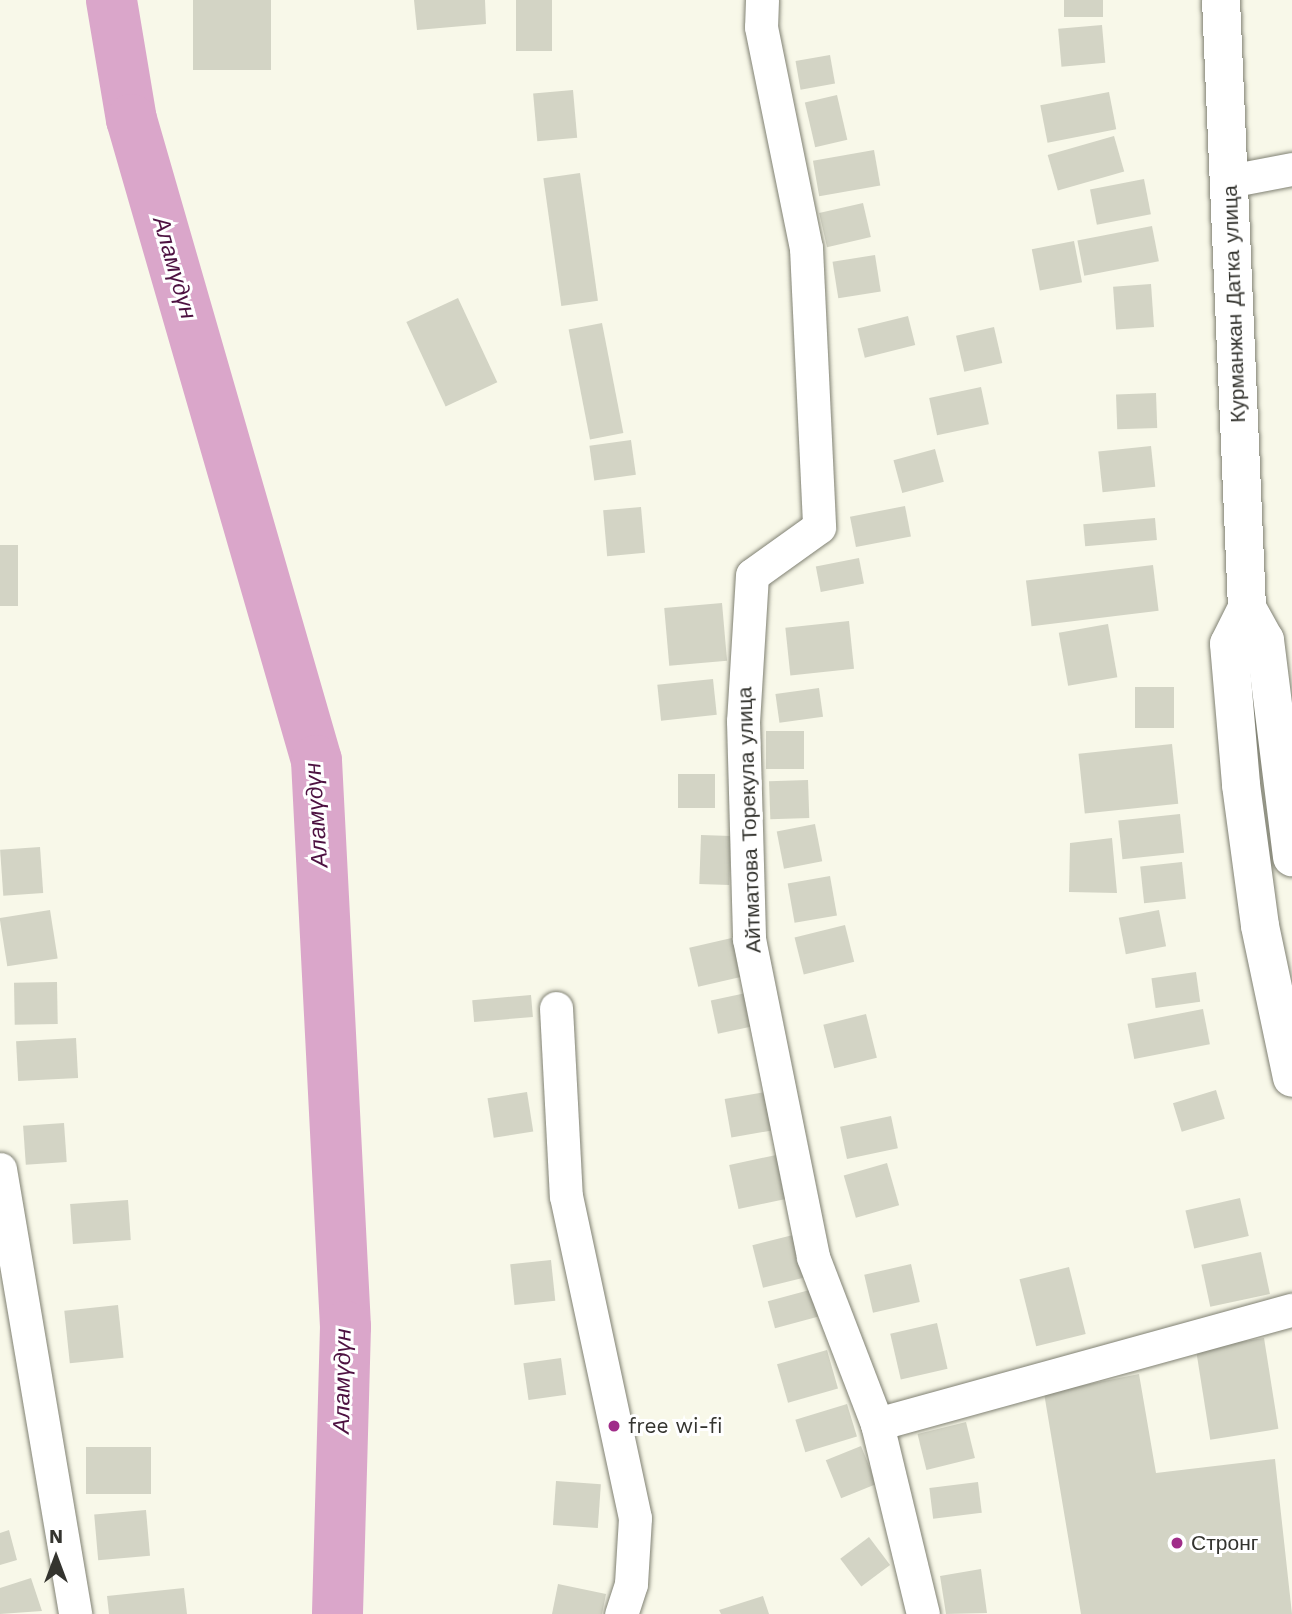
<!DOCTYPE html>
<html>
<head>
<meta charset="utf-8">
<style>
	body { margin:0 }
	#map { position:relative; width:1292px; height:1614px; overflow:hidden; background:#f8f8e9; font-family:"Work Sans",sans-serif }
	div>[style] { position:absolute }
	.river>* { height:51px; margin:-25.5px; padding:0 25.5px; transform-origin:25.5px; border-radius:25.5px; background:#daa6ca }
	.building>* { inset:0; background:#d3d4c5; transform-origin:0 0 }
	.roads { filter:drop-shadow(0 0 2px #808173) drop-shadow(0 0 2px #808173) }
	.minor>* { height:33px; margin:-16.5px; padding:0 16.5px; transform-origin:16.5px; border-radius:16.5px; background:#fff }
	.major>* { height:38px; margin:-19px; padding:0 19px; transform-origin:19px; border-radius:19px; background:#fff }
	.dots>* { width:19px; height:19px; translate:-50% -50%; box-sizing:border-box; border:4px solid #fff; border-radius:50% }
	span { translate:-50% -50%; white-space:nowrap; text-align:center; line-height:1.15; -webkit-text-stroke:6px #fff; paint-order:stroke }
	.street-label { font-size:21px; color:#34342f }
	.poi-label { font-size:21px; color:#34342f }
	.left { translate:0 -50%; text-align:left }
	.water-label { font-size:23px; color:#4d1141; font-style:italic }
	.north { position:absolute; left:21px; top:1523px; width:70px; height:70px; -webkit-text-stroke:5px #fff; paint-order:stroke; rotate:0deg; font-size:19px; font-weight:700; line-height:28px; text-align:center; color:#34342f }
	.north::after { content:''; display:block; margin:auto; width:24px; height:32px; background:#34342f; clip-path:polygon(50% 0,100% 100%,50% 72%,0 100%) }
</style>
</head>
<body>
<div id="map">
	<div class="river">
		<div style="left:111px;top:0;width:121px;rotate:80.5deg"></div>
		<div style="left:131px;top:119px;width:667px;rotate:73.9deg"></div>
		<div style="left:316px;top:760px;width:567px;rotate:87.07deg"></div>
		<div style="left:345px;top:1326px;width:288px;rotate:91.6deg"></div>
	</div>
	<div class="building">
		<div style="left:193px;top:0;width:78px;height:70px"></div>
		<div style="clip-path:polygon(414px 0,485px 0,486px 24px,417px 30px)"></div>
		<div style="left:516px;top:0;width:36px;height:51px"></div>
		<div style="left:1064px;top:0;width:39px;height:17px"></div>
		<div style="left:1102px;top:25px;width:38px;height:44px;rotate:85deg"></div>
		<div style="left:830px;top:55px;width:29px;height:35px;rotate:80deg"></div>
		<div style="left:573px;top:90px;width:48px;height:40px;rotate:85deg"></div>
		<div style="left:1109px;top:92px;width:38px;height:70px;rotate:79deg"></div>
		<div style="left:837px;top:95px;width:46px;height:33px;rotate:77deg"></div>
		<div style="left:1114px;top:136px;width:37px;height:69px;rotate:74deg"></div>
		<div style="left:874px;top:150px;width:36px;height:62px;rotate:80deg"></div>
		<div style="left:580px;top:173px;width:129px;height:37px;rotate:82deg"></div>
		<div style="left:1144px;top:179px;width:36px;height:55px;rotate:79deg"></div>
		<div style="left:863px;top:203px;width:35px;height:45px;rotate:77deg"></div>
		<div style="left:1152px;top:226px;width:36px;height:76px;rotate:79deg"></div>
		<div style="left:1074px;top:241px;width:42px;height:43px;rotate:79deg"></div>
		<div style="left:875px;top:255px;width:37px;height:43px;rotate:81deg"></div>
		<div style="left:1151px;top:284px;width:43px;height:38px;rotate:86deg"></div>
		<div style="left:458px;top:298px;width:93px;height:57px;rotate:65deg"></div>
		<div style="left:908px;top:316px;width:30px;height:52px;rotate:76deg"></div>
		<div style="left:602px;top:323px;width:112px;height:34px;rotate:79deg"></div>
		<div style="left:994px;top:327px;width:37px;height:39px;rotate:77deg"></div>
		<div style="left:981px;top:387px;width:38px;height:53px;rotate:78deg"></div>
		<div style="left:1156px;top:393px;width:35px;height:40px;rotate:88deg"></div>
		<div style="left:631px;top:440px;width:35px;height:42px;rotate:82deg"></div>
		<div style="left:1151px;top:446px;width:41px;height:53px;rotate:84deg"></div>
		<div style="left:935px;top:449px;width:34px;height:43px;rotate:75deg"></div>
		<div style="left:905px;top:506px;width:31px;height:56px;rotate:79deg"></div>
		<div style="left:641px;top:507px;width:46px;height:38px;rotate:85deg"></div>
		<div style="left:1155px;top:518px;width:22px;height:72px;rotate:85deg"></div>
		<div style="left:0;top:545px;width:18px;height:61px"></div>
		<div style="left:859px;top:558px;width:26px;height:44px;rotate:79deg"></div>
		<div style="left:1153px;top:565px;width:46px;height:128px;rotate:83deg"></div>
		<div style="left:722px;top:603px;width:58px;height:58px;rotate:85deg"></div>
		<div style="left:849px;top:621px;width:48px;height:64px;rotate:84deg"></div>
		<div style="left:1108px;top:624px;width:54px;height:50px;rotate:80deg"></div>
		<div style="left:713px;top:679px;width:36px;height:56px;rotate:84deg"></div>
		<div style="left:1135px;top:687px;width:39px;height:41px"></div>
		<div style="left:819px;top:688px;width:29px;height:44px;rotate:82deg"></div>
		<div style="left:766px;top:731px;width:38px;height:38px"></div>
		<div style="left:1172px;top:744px;width:60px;height:94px;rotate:84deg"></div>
		<div style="left:678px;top:774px;width:37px;height:34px"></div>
		<div style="left:808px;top:780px;width:38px;height:39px;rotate:88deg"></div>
		<div style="left:1180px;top:814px;width:39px;height:62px;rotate:84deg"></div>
		<div style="left:815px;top:824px;width:38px;height:39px;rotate:79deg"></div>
		<div style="left:701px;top:835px;width:30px;height:49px;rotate:2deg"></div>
		<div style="clip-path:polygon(1112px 838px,1117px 893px,1069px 892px,1070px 843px)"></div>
		<div style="left:40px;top:847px;width:46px;height:40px;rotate:86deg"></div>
		<div style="left:1182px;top:862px;width:37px;height:42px;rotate:84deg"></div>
		<div style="left:830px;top:876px;width:40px;height:43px;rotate:80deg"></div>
		<div style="left:50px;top:910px;width:49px;height:51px;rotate:81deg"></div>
		<div style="left:1159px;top:910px;width:37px;height:41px;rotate:79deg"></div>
		<div style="left:845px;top:925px;width:38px;height:52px;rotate:76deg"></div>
		<div style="left:736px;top:937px;width:40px;height:48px;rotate:77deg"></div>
		<div style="left:1196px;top:972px;width:30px;height:45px;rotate:82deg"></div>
		<div style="left:57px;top:982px;width:42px;height:43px;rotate:89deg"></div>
		<div style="left:746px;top:993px;width:34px;height:36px;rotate:78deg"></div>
		<div style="left:531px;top:995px;width:22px;height:59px;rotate:85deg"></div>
		<div style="left:1203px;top:1009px;width:36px;height:77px;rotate:79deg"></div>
		<div style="left:866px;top:1014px;width:45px;height:44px;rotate:76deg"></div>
		<div style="left:76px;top:1038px;width:40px;height:60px;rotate:87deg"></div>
		<div style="left:1216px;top:1090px;width:30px;height:45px;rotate:73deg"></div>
		<div style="left:527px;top:1092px;width:40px;height:40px;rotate:81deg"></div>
		<div style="left:765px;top:1092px;width:39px;height:41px;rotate:80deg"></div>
		<div style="left:891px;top:1116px;width:33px;height:52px;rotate:78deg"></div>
		<div style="left:64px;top:1123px;width:39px;height:41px;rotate:86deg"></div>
		<div style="left:781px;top:1154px;width:45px;height:53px;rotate:78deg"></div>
		<div style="left:887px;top:1163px;width:44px;height:45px;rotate:74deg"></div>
		<div style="left:1240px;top:1198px;width:39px;height:56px;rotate:77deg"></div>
		<div style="left:128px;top:1200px;width:40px;height:58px;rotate:86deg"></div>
		<div style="left:797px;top:1234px;width:44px;height:46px;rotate:76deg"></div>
		<div style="left:1261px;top:1252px;width:43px;height:61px;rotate:78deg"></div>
		<div style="left:551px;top:1260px;width:41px;height:41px;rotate:84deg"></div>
		<div style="left:911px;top:1264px;width:39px;height:48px;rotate:77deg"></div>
		<div style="left:1069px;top:1267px;width:69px;height:51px;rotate:76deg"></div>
		<div style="left:817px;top:1288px;width:28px;height:51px;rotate:75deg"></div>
		<div style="left:118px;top:1305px;width:53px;height:54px;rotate:84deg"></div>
		<div style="left:937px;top:1323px;width:47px;height:48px;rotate:77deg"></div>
		<div style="left:1264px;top:1338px;width:92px;height:69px;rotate:81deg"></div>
		<div style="left:827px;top:1350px;width:40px;height:52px;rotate:74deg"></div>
		<div style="left:561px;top:1358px;width:37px;height:38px;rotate:82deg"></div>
		<div style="clip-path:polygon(1139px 1374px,1156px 1473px,1275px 1459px,1292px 1614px,1081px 1614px,1044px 1393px)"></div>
		<div style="left:847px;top:1404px;width:34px;height:54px;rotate:73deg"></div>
		<div style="left:966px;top:1422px;width:37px;height:50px;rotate:76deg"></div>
		<div style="left:861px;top:1446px;width:41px;height:38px;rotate:68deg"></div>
		<div style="left:86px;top:1447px;width:65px;height:47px"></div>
		<div style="left:556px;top:1481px;width:45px;height:44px;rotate:4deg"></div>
		<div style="left:978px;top:1482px;width:31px;height:49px;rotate:83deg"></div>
		<div style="left:146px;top:1510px;width:46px;height:52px;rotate:85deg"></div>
		<div style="clip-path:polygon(9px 1530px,17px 1560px,0 1565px,0 1533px)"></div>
		<div style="left:869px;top:1537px;width:35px;height:36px;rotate:53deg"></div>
		<div style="clip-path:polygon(981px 1569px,987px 1613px,946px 1614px,940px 1576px)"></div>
		<div style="clip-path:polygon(31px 1578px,42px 1611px,0 1614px,0 1588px)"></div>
		<div style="clip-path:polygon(558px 1584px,606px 1594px,602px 1614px,552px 1614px)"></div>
		<div style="clip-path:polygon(184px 1588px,187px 1614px,109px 1614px,107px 1596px)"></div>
		<div style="clip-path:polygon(763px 1596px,769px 1614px,721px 1614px,719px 1610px)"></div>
	</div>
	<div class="roads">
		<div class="minor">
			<div style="left:762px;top:0;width:27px;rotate:92deg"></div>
			<div style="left:761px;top:27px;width:226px;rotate:78.5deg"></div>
			<div style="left:806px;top:248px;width:279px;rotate:87.3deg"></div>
			<div style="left:819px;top:527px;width:82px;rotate:144.4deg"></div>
			<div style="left:752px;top:575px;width:146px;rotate:93.5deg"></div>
			<div style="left:743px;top:721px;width:218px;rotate:88.4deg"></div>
			<div style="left:749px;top:939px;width:324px;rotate:78.6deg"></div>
			<div style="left:813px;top:1257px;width:179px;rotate:69deg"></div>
			<div style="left:877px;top:1424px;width:195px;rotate:76.4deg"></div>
			<div style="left:1229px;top:181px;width:64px;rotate:-10.8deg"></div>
			<div style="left:556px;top:1008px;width:188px;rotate:87deg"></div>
			<div style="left:566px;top:1196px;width:329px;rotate:77.9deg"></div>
			<div style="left:635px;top:1518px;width:66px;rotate:93.5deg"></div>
			<div style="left:631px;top:1584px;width:32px;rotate:108deg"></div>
			<div style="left:0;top:1169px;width:451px;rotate:80.4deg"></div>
			<div style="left:877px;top:1424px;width:430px;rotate:-15.4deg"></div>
		</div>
		<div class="major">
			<div style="left:1221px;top:0;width:609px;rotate:87.55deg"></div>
			<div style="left:1247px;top:608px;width:37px;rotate:61deg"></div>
			<div style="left:1265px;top:640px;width:219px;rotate:82.9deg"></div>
			<div style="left:1247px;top:608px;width:40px;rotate:116.6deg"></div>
			<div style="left:1229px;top:644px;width:142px;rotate:85.1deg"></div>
			<div style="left:1241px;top:785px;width:142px;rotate:82.3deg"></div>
			<div style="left:1260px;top:926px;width:155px;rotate:78.1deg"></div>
		</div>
	</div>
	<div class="dots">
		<div style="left:614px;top:1426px;background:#a02d89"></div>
		<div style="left:1177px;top:1543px;background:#a02d89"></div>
	</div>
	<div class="street-label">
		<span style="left:1234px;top:304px;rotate:-92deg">Курманжан Датка улица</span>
		<span style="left:749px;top:820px;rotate:-92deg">Айтматова Торекула улица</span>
	</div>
	<div class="poi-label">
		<span class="left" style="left:628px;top:1426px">free wi-fi</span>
		<span class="left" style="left:1191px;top:1543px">Стронг</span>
	</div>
	<div class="water-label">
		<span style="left:174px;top:268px;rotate:74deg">Аламүдүн</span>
		<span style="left:317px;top:815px;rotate:-94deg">Аламүдүн</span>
		<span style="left:343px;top:1381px;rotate:-89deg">Аламүдүн</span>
	</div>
	<div class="north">N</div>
</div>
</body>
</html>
